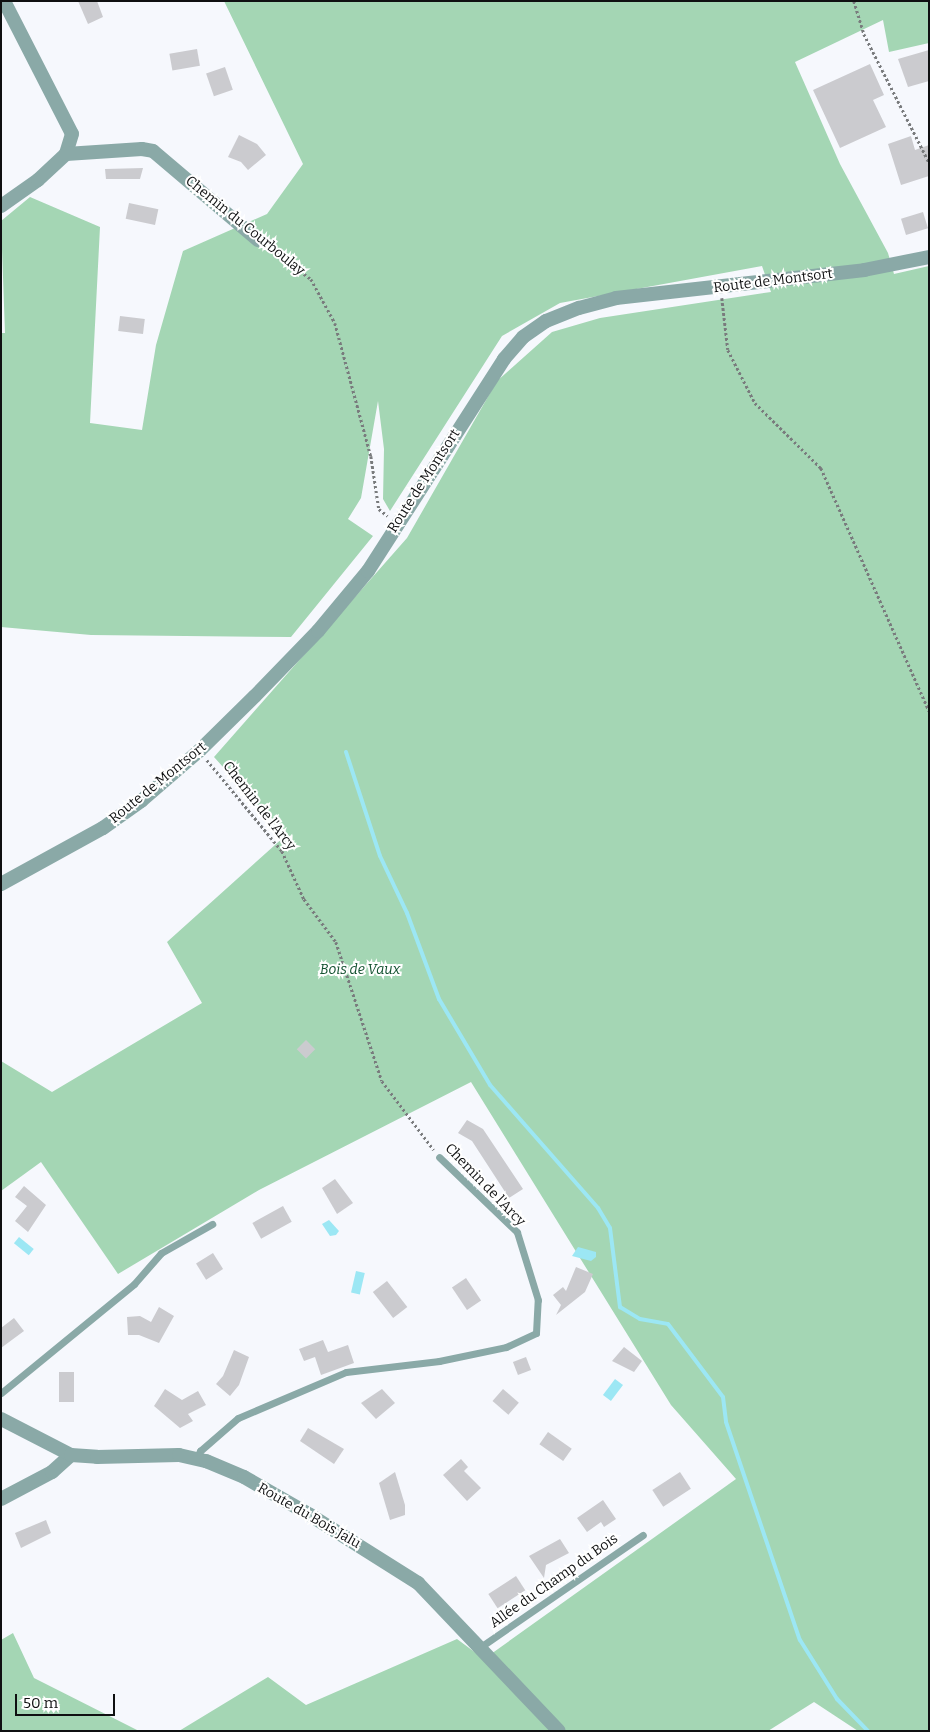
<!DOCTYPE html>
<html>
<head>
<meta charset="utf-8">
<style>
	body { margin:0 }
	#map { position:relative; width:930px; height:1732px; overflow:hidden; background:#f6f8fd; font-family:Bitter,serif }
	div>[style] { position:absolute }
	.green>* { inset:0; background:#a4d6b4 }
	.water>* { inset:0; background:#9ce7f4; transform-origin:0 0 }
	.stream>* { height:4px; margin:-2px; padding:0 2px; transform-origin:2px; border-radius:2px; background:#9ce7f4 }
	.building>* { inset:0; background:#cbcbcf; transform-origin:0 0 }
	.path>* { height:2.5px; margin-top:-1.25px; transform-origin:0; background:repeating-linear-gradient(90deg,#797b7d 0 2.5px,transparent 0 5px) }
	.service>* { height:7px; margin:-3.5px; padding:0 3.5px; transform-origin:3.5px; border-radius:3.5px; background:#8aa9a7 }
	.minor>* { height:14px; margin:-7px; padding:0 7px; transform-origin:7px; border-radius:7px; background:#8aa9a7 }
	.tertiary>* { height:14px; margin:-7px; padding:0 7px; transform-origin:7px; border-radius:7px; background:#8aa9a7 }
	span { translate:-50% -50%; white-space:nowrap; text-align:center; line-height:1.15; -webkit-text-stroke:4px #fff; paint-order:stroke }
	.street-label { font-size:14px; color:#0f1011 }
	.park-label { font-size:14px; color:#12512f; font-style:italic }
	.frame { position:absolute; inset:0; border:2px solid #0f1011; pointer-events:none }
	.scale { position:absolute; left:15px; top:1694px; width:100px; height:22px; box-sizing:border-box; border:2px solid #0f1011; border-top:0; padding-left:6px; font-size:15px; line-height:18px; white-space:nowrap; color:#0f1011; -webkit-text-stroke:4px #fff; paint-order:stroke }
</style>
</head>
<body>
<div id="map">
	<div class="green">
		<div style="clip-path:polygon(224px 1px,929px 1px,929px 43px,889px 52px,883px 20px,795px 62px,840px 164px,888px 253px,894px 274px,929px 266px,929px 1731px,858px 1731px,814px 1702px,768px 1731px,179px 1731px,268px 1677px,306px 1705px,457px 1639px,484px 1659px,736px 1479px,671px 1405px,471px 1082px,259px 1190px,118px 1274px,41px 1162px,1px 1191px,1px 1061px,52px 1092px,202px 1003px,167px 942px,285px 836px,214px 757px,407px 538px,497px 381px,552px 332px,600px 318px,771px 292px,762px 266px,560px 303px,502px 336px,390px 511px,383px 499px,384px 449px,378px 401px,361px 498px,348px 519px,373px 536px,291px 637px,91px 635px,1px 627px,1px 333px,5px 333px,1px 221px,30px 197px,100px 227px,90px 423px,142px 430px,156px 345px,183px 251px,267px 214px,303px 164px)"></div>
		<div style="clip-path:polygon(13px 1633px,34px 1678px,139px 1731px,1px 1731px,1px 1640px)"></div>
	</div>
	<div class="water">
		<div style="clip-path:polygon(329px 1220px,339px 1231px,336px 1235px,330px 1236px,322px 1224px)"></div>
		<div style="left:19px;top:1237px;width:19px;height:8px;rotate:39deg"></div>
		<div style="clip-path:polygon(578px 1247px,596px 1252px,596px 1257px,591px 1261px,572px 1256px)"></div>
		<div style="left:356px;top:1271px;width:9px;height:22px;rotate:13deg"></div>
		<div style="left:615px;top:1379px;width:10px;height:20px;rotate:37deg"></div>
	</div>
	<div class="stream">
		<div style="left:346px;top:752px;width:109px;rotate:71.9deg"></div>
		<div style="left:380px;top:856px;width:63px;rotate:64.7deg"></div>
		<div style="left:407px;top:913px;width:92px;rotate:69.6deg"></div>
		<div style="left:439px;top:999px;width:100px;rotate:59.3deg"></div>
		<div style="left:490px;top:1085px;width:164px;rotate:48.7deg"></div>
		<div style="left:598px;top:1208px;width:23px;rotate:59deg"></div>
		<div style="left:610px;top:1228px;width:80px;rotate:82.8deg"></div>
		<div style="left:620px;top:1307px;width:23px;rotate:31deg"></div>
		<div style="left:640px;top:1319px;width:28px;rotate:10deg"></div>
		<div style="left:668px;top:1324px;width:91px;rotate:53deg"></div>
		<div style="left:723px;top:1397px;width:25px;rotate:83deg"></div>
		<div style="left:726px;top:1422px;width:230px;rotate:71.3deg"></div>
		<div style="left:800px;top:1640px;width:70px;rotate:57.9deg"></div>
		<div style="left:837px;top:1699px;width:45px;rotate:45.9deg"></div>
	</div>
	<div class="building">
		<div style="clip-path:polygon(78px 1px,97px 1px,103px 17px,88px 24px)"></div>
		<div style="left:197px;top:49px;width:17px;height:28px;rotate:80deg"></div>
		<div style="clip-path:polygon(929px 50px,929px 81px,908px 87px,898px 59px)"></div>
		<div style="clip-path:polygon(870px 64px,884px 95px,873px 100px,886px 127px,840px 148px,813px 90px)"></div>
		<div style="left:225px;top:67px;width:24px;height:20px;rotate:71deg"></div>
		<div style="clip-path:polygon(239px 135px,257px 144px,266px 155px,248px 170px,241px 162px,228px 157px)"></div>
		<div style="clip-path:polygon(911px 136px,915px 150px,929px 145px,929px 176px,901px 185px,888px 144px)"></div>
		<div style="clip-path:polygon(143px 168px,140px 179px,106px 179px,105px 169px)"></div>
		<div style="left:129px;top:203px;width:30px;height:16px;rotate:12deg"></div>
		<div style="left:923px;top:212px;width:17px;height:23px;rotate:73deg"></div>
		<div style="left:120px;top:316px;width:25px;height:15px;rotate:7deg"></div>
		<div style="left:306px;top:1040px;width:13px;height:13px;rotate:45deg"></div>
		<div style="clip-path:polygon(467px 1120px,483px 1129px,523px 1189px,509px 1198px,472px 1141px,458px 1133px)"></div>
		<div style="clip-path:polygon(335px 1179px,353px 1203px,337px 1214px,322px 1188px)"></div>
		<div style="clip-path:polygon(24px 1186px,46px 1205px,28px 1232px,15px 1221px,27px 1206px,15px 1197px)"></div>
		<div style="left:283px;top:1206px;width:18px;height:35px;rotate:61deg"></div>
		<div style="left:213px;top:1253px;width:19px;height:20px;rotate:58deg"></div>
		<div style="clip-path:polygon(576px 1267px,593px 1274px,585px 1292px,556px 1315px,561px 1305px,553px 1295px,563px 1287px,566px 1291px)"></div>
		<div style="left:466px;top:1278px;width:27px;height:17px;rotate:56deg"></div>
		<div style="left:387px;top:1281px;width:33px;height:18px;rotate:52deg"></div>
		<div style="clip-path:polygon(159px 1307px,174px 1316px,159px 1343px,139px 1335px,128px 1335px,127px 1317px,140px 1316px,151px 1322px)"></div>
		<div style="clip-path:polygon(14px 1318px,24px 1331px,1px 1348px,1px 1328px)"></div>
		<div style="clip-path:polygon(323px 1340px,328px 1352px,348px 1345px,354px 1363px,321px 1375px,315px 1357px,304px 1361px,299px 1349px)"></div>
		<div style="clip-path:polygon(624px 1347px,642px 1361px,634px 1372px,612px 1361px)"></div>
		<div style="clip-path:polygon(234px 1350px,249px 1357px,239px 1385px,230px 1396px,216px 1384px,223px 1376px)"></div>
		<div style="left:526px;top:1357px;width:14px;height:14px;rotate:69deg"></div>
		<div style="left:59px;top:1372px;width:15px;height:30px"></div>
		<div style="clip-path:polygon(165px 1389px,182px 1400px,198px 1391px,206px 1405px,188px 1414px,193px 1421px,180px 1428px,154px 1406px)"></div>
		<div style="clip-path:polygon(382px 1389px,395px 1403px,376px 1419px,361px 1403px)"></div>
		<div style="left:503px;top:1389px;width:21px;height:16px;rotate:41deg"></div>
		<div style="clip-path:polygon(308px 1428px,344px 1449px,334px 1464px,300px 1441px)"></div>
		<div style="left:548px;top:1432px;width:29px;height:15px;rotate:35deg"></div>
		<div style="clip-path:polygon(461px 1459px,468px 1467px,464px 1471px,481px 1488px,467px 1501px,443px 1475px)"></div>
		<div style="clip-path:polygon(395px 1472px,405px 1505px,405px 1515px,390px 1520px,379px 1483px)"></div>
		<div style="left:680px;top:1472px;width:20px;height:33px;rotate:57deg"></div>
		<div style="clip-path:polygon(603px 1500px,616px 1519px,604px 1527px,601px 1522px,587px 1532px,577px 1518px)"></div>
		<div style="clip-path:polygon(46px 1520px,51px 1533px,21px 1548px,15px 1533px)"></div>
		<div style="clip-path:polygon(560px 1539px,569px 1553px,546px 1565px,544px 1578px,529px 1556px)"></div>
		<div style="left:516px;top:1576px;width:17px;height:33px;rotate:57deg"></div>
	</div>
	<div class="path">
		<div style="left:854px;top:1px;width:34px;rotate:73deg"></div>
		<div style="left:864px;top:34px;width:144px;rotate:63.1deg"></div>
		<div style="left:268px;top:247px;width:54px;rotate:36.7deg"></div>
		<div style="left:311px;top:279px;width:50px;rotate:61.4deg"></div>
		<div style="left:335px;top:323px;width:138px;rotate:74.9deg"></div>
		<div style="left:371px;top:456px;width:54px;rotate:81.4deg"></div>
		<div style="left:379px;top:509px;width:11px;rotate:38deg"></div>
		<div style="left:722px;top:298px;width:52px;rotate:83.4deg"></div>
		<div style="left:728px;top:350px;width:59px;rotate:63deg"></div>
		<div style="left:755px;top:403px;width:93px;rotate:44.6deg"></div>
		<div style="left:821px;top:468px;width:266px;rotate:66deg"></div>
		<div style="left:207px;top:760px;width:118px;rotate:50.5deg"></div>
		<div style="left:282px;top:851px;width:53px;rotate:65.4deg"></div>
		<div style="left:304px;top:899px;width:54px;rotate:53.3deg"></div>
		<div style="left:336px;top:942px;width:146px;rotate:71.7deg"></div>
		<div style="left:382px;top:1081px;width:86px;rotate:53deg"></div>
	</div>
	<div class="service">
		<div style="left:1px;top:1393px;width:172px;rotate:-39.3deg"></div>
		<div style="left:134px;top:1284px;width:41px;rotate:-48.9deg"></div>
		<div style="left:161px;top:1253px;width:59px;rotate:-29.6deg"></div>
		<div style="left:197px;top:1458px;width:8px;rotate:-67deg"></div>
		<div style="left:200px;top:1451px;width:50px;rotate:-41deg"></div>
		<div style="left:238px;top:1418px;width:117px;rotate:-23.1deg"></div>
		<div style="left:346px;top:1372px;width:94px;rotate:-6.7deg"></div>
		<div style="left:439px;top:1361px;width:68px;rotate:-11.8deg"></div>
		<div style="left:506px;top:1347px;width:33px;rotate:-25deg"></div>
		<div style="left:536px;top:1333px;width:33px;rotate:-87deg"></div>
		<div style="left:538px;top:1300px;width:71px;rotate:-107.2deg"></div>
		<div style="left:517px;top:1232px;width:108px;rotate:-136.1deg"></div>
		<div style="left:479px;top:1648px;width:199px;rotate:-34.6deg"></div>
	</div>
	<div class="minor">
		<div style="left:4px;top:1px;width:149px;rotate:62.9deg"></div>
		<div style="left:72px;top:134px;width:21px;rotate:107deg"></div>
		<div style="left:1px;top:206px;width:45px;rotate:-35.1deg"></div>
		<div style="left:38px;top:180px;width:38px;rotate:-43deg"></div>
		<div style="left:66px;top:154px;width:76px;rotate:-3.8deg"></div>
		<div style="left:142px;top:149px;width:11px;rotate:10deg"></div>
		<div style="left:153px;top:151px;width:138px;rotate:40.3deg"></div>
		<div style="left:1px;top:1499px;width:58px;rotate:-27.9deg"></div>
		<div style="left:52px;top:1472px;width:25px;rotate:-42deg"></div>
	</div>
	<div class="tertiary">
		<div style="left:1px;top:884px;width:116px;rotate:-28.8deg"></div>
		<div style="left:103px;top:828px;width:47px;rotate:-35.4deg"></div>
		<div style="left:141px;top:801px;width:77px;rotate:-40.8deg"></div>
		<div style="left:199px;top:751px;width:78px;rotate:-44.5deg"></div>
		<div style="left:255px;top:696px;width:91px;rotate:-45.9deg"></div>
		<div style="left:318px;top:631px;width:78px;rotate:-50.2deg"></div>
		<div style="left:368px;top:571px;width:252px;rotate:-57.3deg"></div>
		<div style="left:504px;top:359px;width:29px;rotate:-49deg"></div>
		<div style="left:523px;top:337px;width:28px;rotate:-35deg"></div>
		<div style="left:546px;top:321px;width:35px;rotate:-22deg"></div>
		<div style="left:579px;top:308px;width:38px;rotate:-15deg"></div>
		<div style="left:616px;top:298px;width:250px;rotate:-6.4deg"></div>
		<div style="left:864px;top:270px;width:66px;rotate:-11.3deg"></div>
		<div style="left:1px;top:1419px;width:79px;rotate:27.2deg"></div>
		<div style="left:71px;top:1455px;width:26px;rotate:4deg"></div>
		<div style="left:97px;top:1457px;width:82px;rotate:-1.4deg"></div>
		<div style="left:179px;top:1455px;width:28px;rotate:13deg"></div>
		<div style="left:206px;top:1461px;width:41px;rotate:22.8deg"></div>
		<div style="left:244px;top:1477px;width:76px;rotate:29.9deg"></div>
		<div style="left:310px;top:1515px;width:128px;rotate:32.2deg"></div>
		<div style="left:418px;top:1583px;width:204px;rotate:46.4deg"></div>
	</div>
	<div class="street-label">
		<span style="left:245px;top:226px;rotate:39deg">Chemin du Courboulay</span>
		<span style="left:773px;top:281px;rotate:-7deg">Route de Montsort</span>
		<span style="left:424px;top:481px;rotate:-57deg">Route de Montsort</span>
		<span style="left:158px;top:783px;rotate:-39deg">Route de Montsort</span>
		<span style="left:259px;top:806px;rotate:52deg">Chemin de l'Arcy</span>
		<span style="left:485px;top:1185px;rotate:46deg">Chemin de l'Arcy</span>
		<span style="left:309px;top:1516px;rotate:30deg">Route du Bois Jalu</span>
		<span style="left:554px;top:1581px;rotate:-35deg">Allée du Champ du Bois</span>
	</div>
	<div class="park-label">
		<span style="left:360px;top:970px">Bois de Vaux</span>
	</div>
	<div class="frame"></div>
	<div class="scale">50 m</div>
</div>
</body>
</html>
